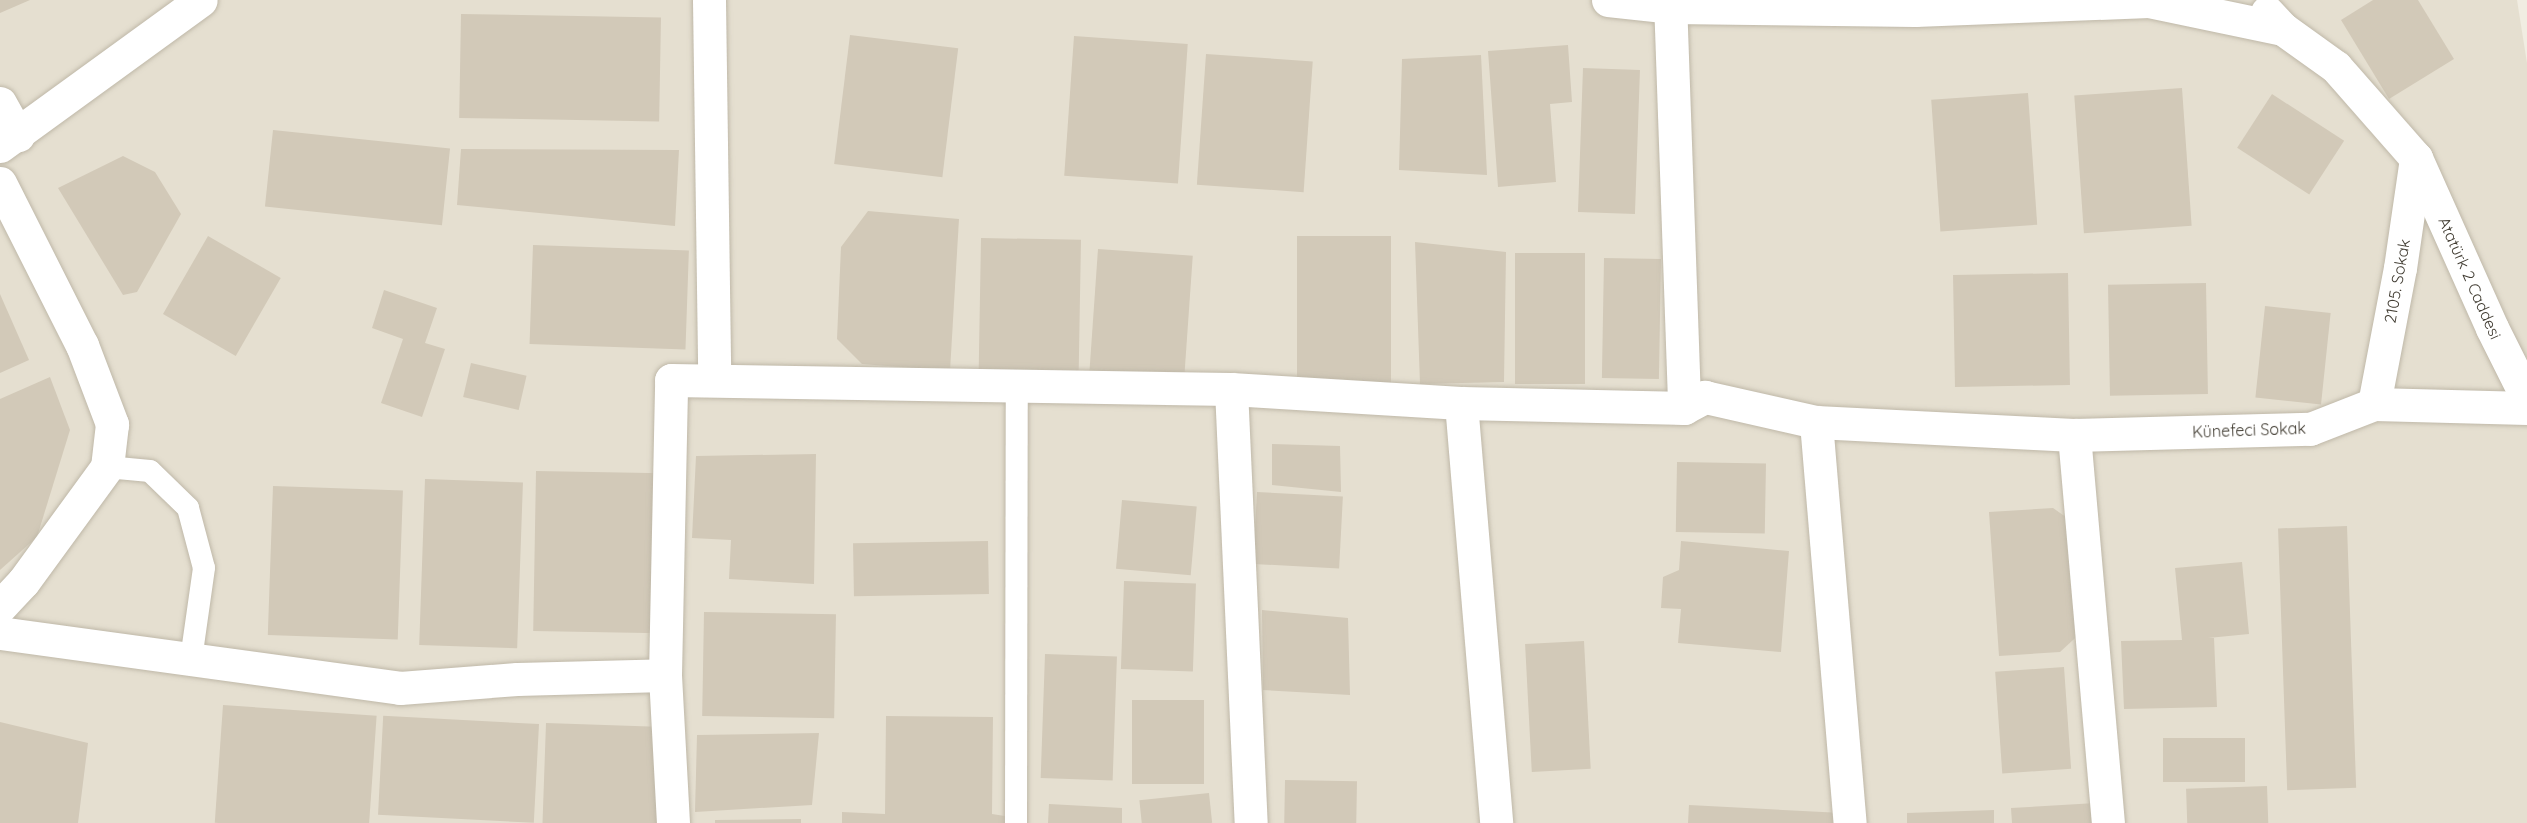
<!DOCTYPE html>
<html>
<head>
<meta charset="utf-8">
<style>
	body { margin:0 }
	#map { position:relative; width:2527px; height:823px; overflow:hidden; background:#f1ede2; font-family:Quicksand,sans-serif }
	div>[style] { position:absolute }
	.residential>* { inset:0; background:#e5dfd0 }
	.building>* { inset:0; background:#d2c9b8; transform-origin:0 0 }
	.roads { filter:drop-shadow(0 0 2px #bfb8a8) drop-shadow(0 0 2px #bfb8a8) }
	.service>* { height:22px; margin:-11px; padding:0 11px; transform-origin:11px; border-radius:11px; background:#fff }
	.minor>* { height:33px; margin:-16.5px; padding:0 16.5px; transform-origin:16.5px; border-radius:16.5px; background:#fff }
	span { translate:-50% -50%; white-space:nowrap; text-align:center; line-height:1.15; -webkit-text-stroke:5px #fff; paint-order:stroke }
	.street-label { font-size:16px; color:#423d33 }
</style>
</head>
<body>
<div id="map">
	<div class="residential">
		<div style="clip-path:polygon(0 0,2517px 0,2527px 63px,2527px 823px,0 823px)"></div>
	</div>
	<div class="building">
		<div style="clip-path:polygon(0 0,30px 0,0 13px)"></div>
		<div style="clip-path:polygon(2373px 0,2418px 0,2454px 59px,2389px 99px,2341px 20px)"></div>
		<div style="left:461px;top:14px;width:200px;height:104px;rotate:1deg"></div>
		<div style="left:850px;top:35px;width:109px;height:130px;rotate:7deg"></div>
		<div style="left:1074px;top:36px;width:114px;height:140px;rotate:4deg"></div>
		<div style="clip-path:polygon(1568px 45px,1572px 102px,1550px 104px,1556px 182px,1498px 187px,1488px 51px)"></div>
		<div style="left:1206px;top:54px;width:107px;height:131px;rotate:4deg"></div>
		<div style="clip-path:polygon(1481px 55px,1487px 175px,1399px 170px,1402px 59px)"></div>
		<div style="left:1583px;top:68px;width:57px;height:144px;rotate:2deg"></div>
		<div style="left:2182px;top:88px;width:138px;height:108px;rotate:86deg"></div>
		<div style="left:2028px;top:93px;width:132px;height:97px;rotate:86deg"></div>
		<div style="left:2272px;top:94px;width:86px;height:64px;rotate:33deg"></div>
		<div style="left:273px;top:130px;width:178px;height:77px;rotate:6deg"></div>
		<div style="clip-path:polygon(461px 149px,679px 150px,675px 226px,457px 205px)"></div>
		<div style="clip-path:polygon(123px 156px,155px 172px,181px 214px,137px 292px,123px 295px,58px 188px)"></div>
		<div style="clip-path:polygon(868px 211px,959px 219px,950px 371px,862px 364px,837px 339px,841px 247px)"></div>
		<div style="left:208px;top:236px;width:84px;height:90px;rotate:30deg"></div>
		<div style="left:1391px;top:236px;width:147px;height:94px;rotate:90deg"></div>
		<div style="left:981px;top:238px;width:100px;height:143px;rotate:1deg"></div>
		<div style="clip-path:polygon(1415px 242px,1506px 252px,1504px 382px,1420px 384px)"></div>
		<div style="left:533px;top:245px;width:156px;height:99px;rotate:2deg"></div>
		<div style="left:1098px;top:249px;width:95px;height:132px;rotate:4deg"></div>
		<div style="left:1585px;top:253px;width:131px;height:70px;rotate:90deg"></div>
		<div style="left:1604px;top:258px;width:57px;height:120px;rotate:1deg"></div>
		<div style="left:2068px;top:273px;width:112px;height:115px;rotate:89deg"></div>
		<div style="left:2206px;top:283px;width:111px;height:98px;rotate:89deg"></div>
		<div style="clip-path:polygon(384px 290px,437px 308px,425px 343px,445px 349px,422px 417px,381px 403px,403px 339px,372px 328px)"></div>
		<div style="clip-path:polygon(0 294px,29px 360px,0 373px)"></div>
		<div style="left:2265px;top:306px;width:66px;height:92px;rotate:6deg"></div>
		<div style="left:471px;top:363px;width:57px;height:35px;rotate:13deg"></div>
		<div style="clip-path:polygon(50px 377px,70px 430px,37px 537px,0 570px,0 399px)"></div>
		<div style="clip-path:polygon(1272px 444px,1340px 446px,1341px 492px,1272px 485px)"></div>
		<div style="clip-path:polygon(816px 454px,814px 584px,729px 579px,731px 540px,692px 538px,696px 456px)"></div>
		<div style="left:1677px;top:462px;width:89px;height:70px;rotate:1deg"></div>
		<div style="left:536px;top:471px;width:127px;height:160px;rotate:1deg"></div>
		<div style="left:425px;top:479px;width:98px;height:166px;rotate:2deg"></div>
		<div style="left:273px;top:486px;width:130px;height:149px;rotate:2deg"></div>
		<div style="left:1257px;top:492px;width:86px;height:72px;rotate:3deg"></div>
		<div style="left:1122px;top:500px;width:75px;height:69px;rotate:5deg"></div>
		<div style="clip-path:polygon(2053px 508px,2083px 529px,2085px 629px,2060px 652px,1999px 656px,1989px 512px)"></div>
		<div style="left:2347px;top:526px;width:262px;height:69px;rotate:88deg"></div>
		<div style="left:988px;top:541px;width:53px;height:135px;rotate:89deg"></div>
		<div style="clip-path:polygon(1681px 541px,1789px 551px,1781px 652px,1678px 643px,1681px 609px,1661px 608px,1663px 577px,1679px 570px)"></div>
		<div style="clip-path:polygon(2242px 562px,2249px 634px,2208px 638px,2214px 638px,2217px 707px,2124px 709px,2121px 641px,2182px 640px,2175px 568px)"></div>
		<div style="left:1124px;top:581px;width:72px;height:88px;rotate:2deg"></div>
		<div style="clip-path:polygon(1262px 610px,1348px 618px,1350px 695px,1263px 690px)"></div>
		<div style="left:704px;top:612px;width:132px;height:104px;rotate:1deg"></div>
		<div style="left:1584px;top:641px;width:128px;height:59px;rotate:87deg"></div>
		<div style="left:1045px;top:654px;width:72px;height:124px;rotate:2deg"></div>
		<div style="left:2064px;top:667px;width:102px;height:69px;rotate:86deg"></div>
		<div style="left:1204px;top:700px;width:84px;height:72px;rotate:90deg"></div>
		<div style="left:223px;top:705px;width:154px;height:118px;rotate:4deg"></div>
		<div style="clip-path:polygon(886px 716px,993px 717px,992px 814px,1011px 817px,1011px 823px,842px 823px,842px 812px,885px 814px)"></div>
		<div style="clip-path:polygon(0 722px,88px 743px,78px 823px,0 823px)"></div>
		<div style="left:546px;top:723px;width:118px;height:100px;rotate:2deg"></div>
		<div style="left:539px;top:724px;width:99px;height:156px;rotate:93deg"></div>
		<div style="clip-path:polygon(819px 733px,812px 805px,695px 812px,697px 735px)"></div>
		<div style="left:2245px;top:738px;width:44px;height:82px;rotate:90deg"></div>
		<div style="left:1285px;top:780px;width:72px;height:43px;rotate:1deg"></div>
		<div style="left:2267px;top:786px;width:37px;height:81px;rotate:88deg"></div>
		<div style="left:1209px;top:793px;width:30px;height:70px;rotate:84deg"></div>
		<div style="clip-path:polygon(2096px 803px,2097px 823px,2012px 823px,2011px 808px)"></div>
		<div style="clip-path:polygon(1049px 804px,1122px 808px,1122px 823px,1048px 823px)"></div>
		<div style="clip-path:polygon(1689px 805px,1842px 813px,1842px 823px,1688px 823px)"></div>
		<div style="clip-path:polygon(1994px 810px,1994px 823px,1907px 823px,1907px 813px)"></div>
		<div style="clip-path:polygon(801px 819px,801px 823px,715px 823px,715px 820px)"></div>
	</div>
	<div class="roads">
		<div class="service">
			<div style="left:107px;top:467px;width:43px;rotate:5.3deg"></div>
			<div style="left:150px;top:471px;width:53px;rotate:44.2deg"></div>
			<div style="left:188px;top:508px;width:62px;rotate:75.1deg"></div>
			<div style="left:204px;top:568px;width:92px;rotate:98.1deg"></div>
			<div style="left:1016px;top:823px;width:438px;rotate:-89.9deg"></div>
		</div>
		<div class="minor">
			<div style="left:709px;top:0;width:380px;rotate:89.2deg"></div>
			<div style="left:1608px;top:0;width:63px;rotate:6.3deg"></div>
			<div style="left:1671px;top:7px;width:244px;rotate:0.7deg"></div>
			<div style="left:1915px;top:10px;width:234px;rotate:-2.2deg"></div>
			<div style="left:2149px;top:1px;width:137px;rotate:11.8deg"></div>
			<div style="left:1670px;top:0;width:408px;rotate:88deg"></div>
			<div style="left:2267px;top:12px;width:23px;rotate:47deg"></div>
			<div style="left:2283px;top:29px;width:65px;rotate:35.6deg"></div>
			<div style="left:2336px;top:67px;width:121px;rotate:48.7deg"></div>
			<div style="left:2416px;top:158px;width:186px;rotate:65.9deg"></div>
			<div style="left:2492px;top:328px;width:78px;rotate:63.4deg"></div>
			<div style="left:0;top:103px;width:37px;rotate:61deg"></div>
			<div style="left:0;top:146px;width:248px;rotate:-36deg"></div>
			<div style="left:0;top:183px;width:182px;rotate:63.2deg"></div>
			<div style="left:82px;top:345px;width:85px;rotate:69.2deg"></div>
			<div style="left:112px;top:424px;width:43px;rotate:96.6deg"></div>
			<div style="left:107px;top:467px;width:142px;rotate:126.1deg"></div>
			<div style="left:23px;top:582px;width:34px;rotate:133deg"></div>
			<div style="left:1231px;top:389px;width:434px;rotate:87.4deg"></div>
			<div style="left:1461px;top:403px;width:421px;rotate:85.2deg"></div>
			<div style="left:2374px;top:404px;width:138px;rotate:-79.2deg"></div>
			<div style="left:2400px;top:268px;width:111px;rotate:-81.7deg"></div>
			<div style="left:1816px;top:422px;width:402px;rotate:85.2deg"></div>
			<div style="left:2074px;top:435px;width:236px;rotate:-1.5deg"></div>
			<div style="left:2310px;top:429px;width:69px;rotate:-21.3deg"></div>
			<div style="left:2374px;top:404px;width:153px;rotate:1.5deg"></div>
			<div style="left:0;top:633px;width:404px;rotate:7.8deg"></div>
			<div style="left:400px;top:688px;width:117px;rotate:-4.4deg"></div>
			<div style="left:517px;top:679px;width:148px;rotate:-1.5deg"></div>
			<div style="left:673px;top:823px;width:148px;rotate:-93.1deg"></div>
			<div style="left:665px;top:675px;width:295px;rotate:-88.8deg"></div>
			<div style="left:671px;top:380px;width:560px;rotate:0.92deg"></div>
			<div style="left:1231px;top:389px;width:230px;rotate:3.5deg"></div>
			<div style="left:1461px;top:403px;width:223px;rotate:1.3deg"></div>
			<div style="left:1684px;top:408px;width:24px;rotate:-28deg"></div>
			<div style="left:1705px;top:397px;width:114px;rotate:12.7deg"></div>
			<div style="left:1816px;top:422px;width:258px;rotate:2.9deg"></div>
			<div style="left:2074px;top:435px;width:389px;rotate:85deg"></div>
		</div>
	</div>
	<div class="street-label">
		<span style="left:2470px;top:278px;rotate:66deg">Atatürk 2 Caddesi</span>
		<span style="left:2397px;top:281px;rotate:-80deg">2105. Sokak</span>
		<span style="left:2249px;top:430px;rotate:-2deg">Künefeci Sokak</span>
	</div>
</div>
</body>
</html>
